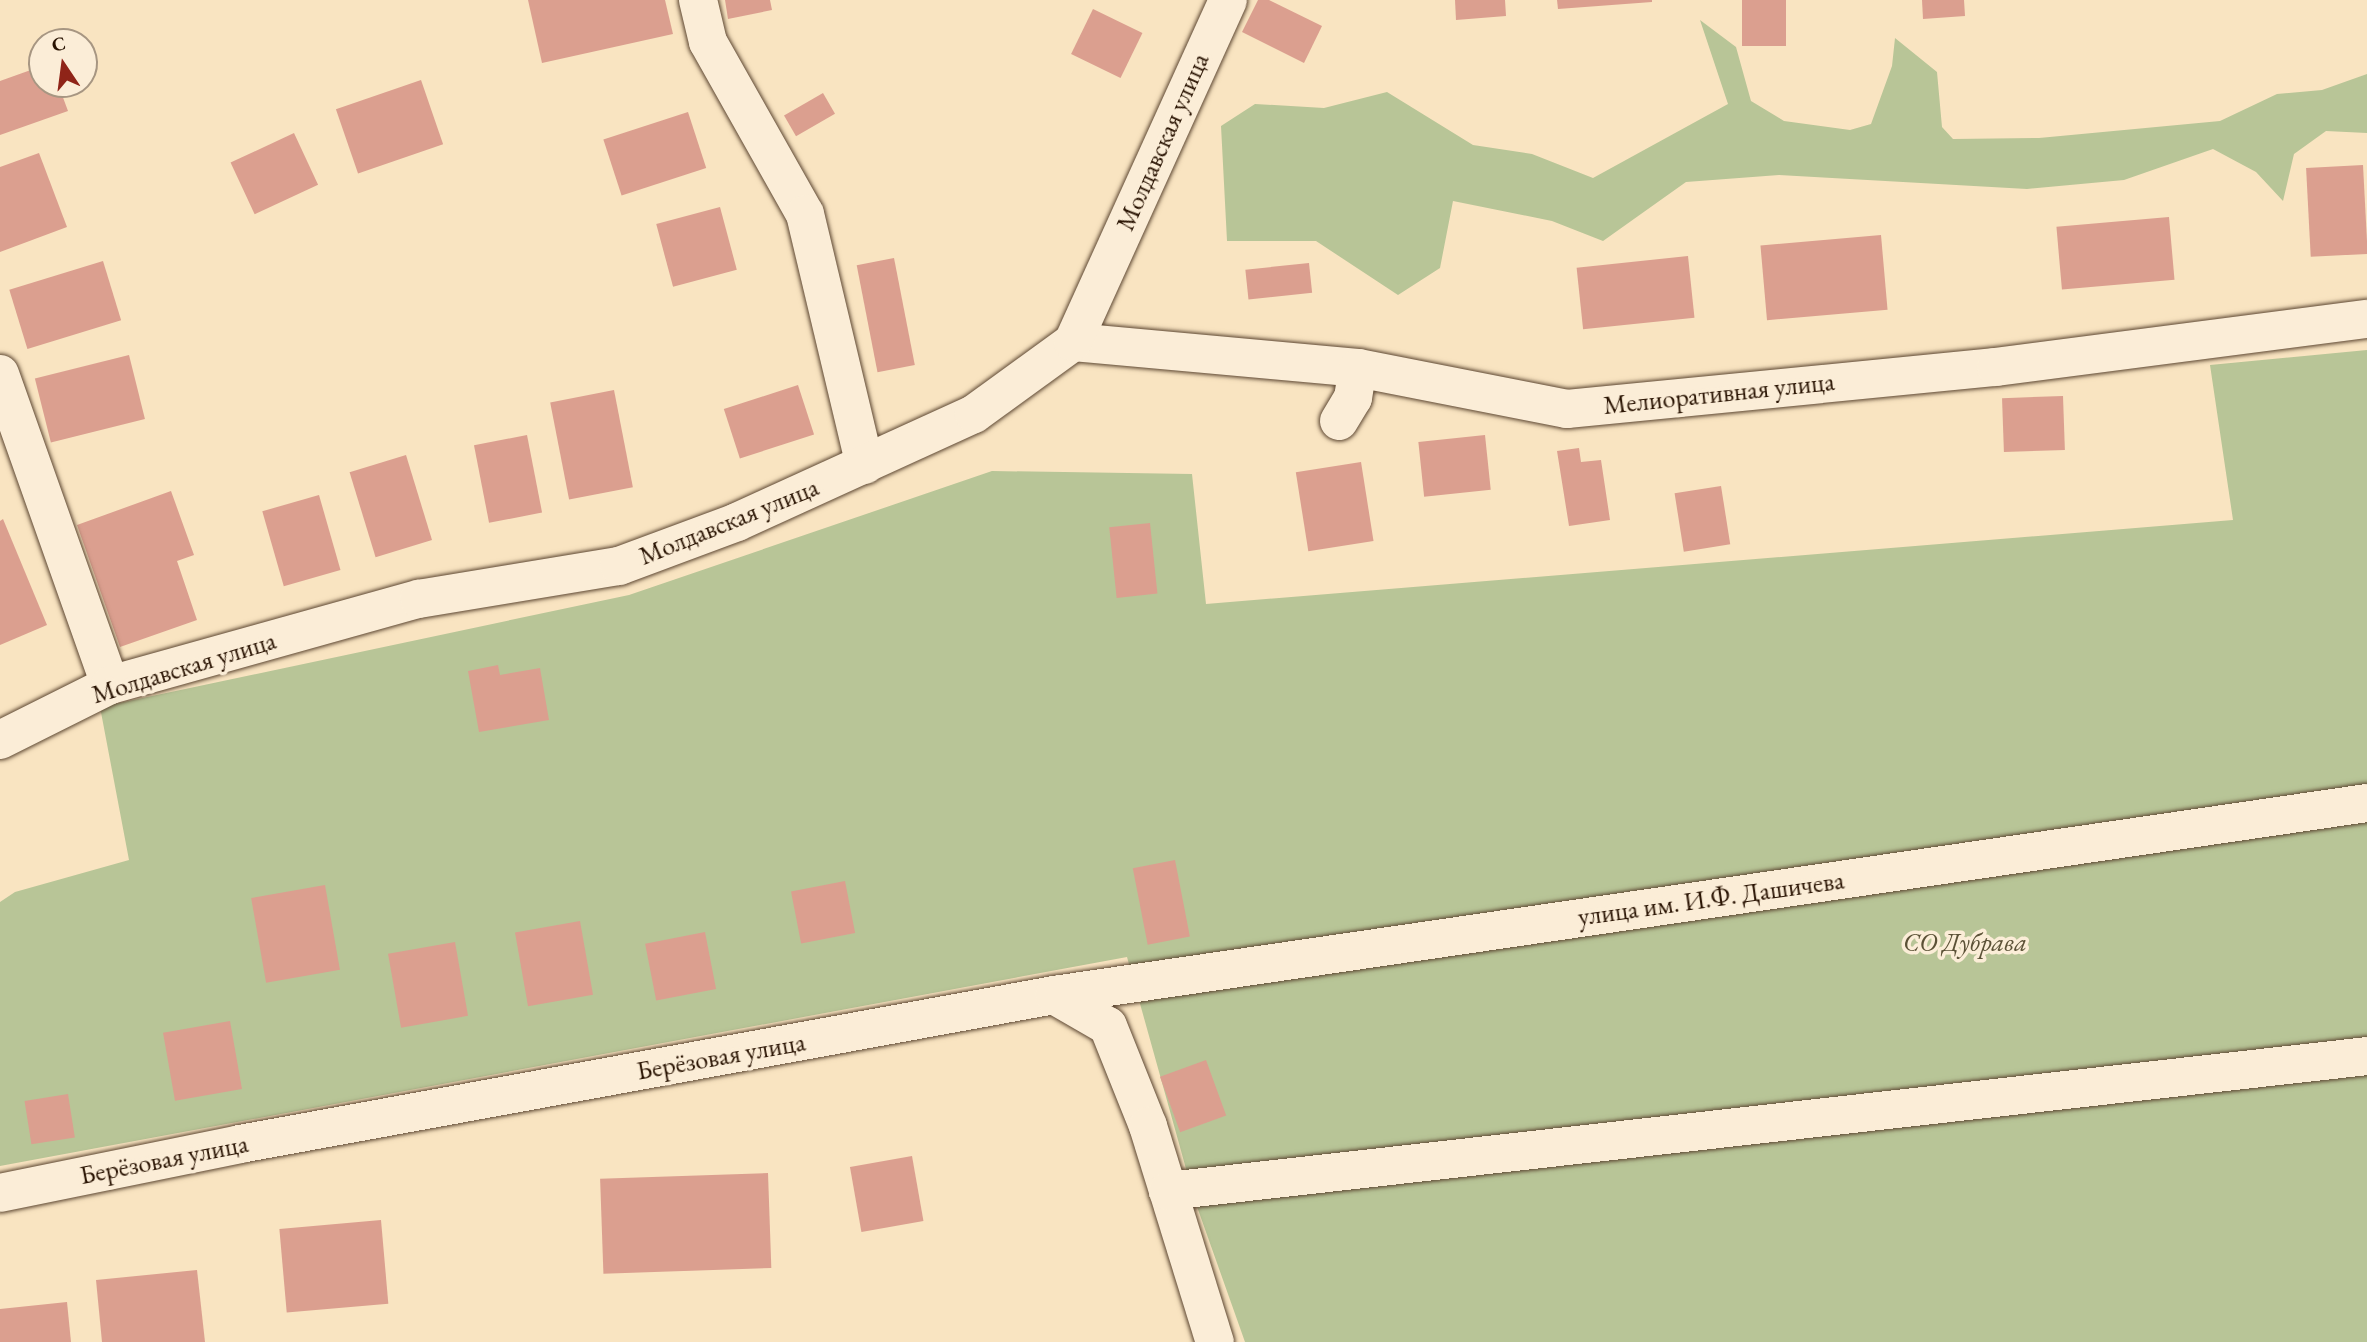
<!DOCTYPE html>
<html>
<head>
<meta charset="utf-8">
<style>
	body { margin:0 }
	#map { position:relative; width:2367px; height:1342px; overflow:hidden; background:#f9e4c1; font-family:"EB Garamond",serif }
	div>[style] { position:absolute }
	.green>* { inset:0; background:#b8c597 }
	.building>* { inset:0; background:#db9f8f; transform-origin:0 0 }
	.roads { filter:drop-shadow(0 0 2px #5d4732) drop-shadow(0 0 2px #5d4732) }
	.minor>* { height:38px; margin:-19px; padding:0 19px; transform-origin:19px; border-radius:19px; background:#fbedd7 }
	span { translate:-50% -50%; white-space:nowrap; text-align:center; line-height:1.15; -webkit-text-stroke:7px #fbedd7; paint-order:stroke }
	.street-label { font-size:26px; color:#291302 }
	.park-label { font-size:26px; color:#5b5136; font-style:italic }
	.north { position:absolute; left:28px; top:28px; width:70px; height:70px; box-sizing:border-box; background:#fbedd7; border:2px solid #a79682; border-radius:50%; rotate:347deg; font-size:19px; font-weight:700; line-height:28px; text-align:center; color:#291302 }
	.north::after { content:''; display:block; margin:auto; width:24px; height:32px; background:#8f2418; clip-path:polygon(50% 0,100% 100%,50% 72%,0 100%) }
</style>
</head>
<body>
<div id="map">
	<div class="green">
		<div style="clip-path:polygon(1700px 20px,1736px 47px,1751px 101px,1784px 121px,1850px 130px,1871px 124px,1892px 66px,1895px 38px,1937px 72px,1942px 127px,1953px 139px,2039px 138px,2220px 121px,2277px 94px,2322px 90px,2367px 74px,2367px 133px,2326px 131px,2294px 154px,2283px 201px,2256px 172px,2213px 149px,2124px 180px,2027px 189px,1779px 175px,1686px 182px,1603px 241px,1552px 221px,1453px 201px,1440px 268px,1398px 295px,1316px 241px,1227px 241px,1221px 126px,1255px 104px,1324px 108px,1387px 92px,1473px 145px,1532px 154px,1593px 178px,1728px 104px)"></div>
		<div style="clip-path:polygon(2367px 350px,2367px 1342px,1245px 1342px,1195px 1201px,1127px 957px,0 1166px,0 902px,15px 892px,129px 860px,100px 707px,629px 595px,992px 471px,1192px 474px,1206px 604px,2233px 520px,2210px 365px)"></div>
	</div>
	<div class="building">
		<div style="clip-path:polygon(528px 0,665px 0,673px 34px,542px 63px)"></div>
		<div style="clip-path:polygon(725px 0,770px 0,772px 10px,728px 19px)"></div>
		<div style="clip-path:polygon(1258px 0,1269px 0,1322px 26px,1304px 63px,1242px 32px)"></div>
		<div style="clip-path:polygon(1455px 0,1505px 0,1506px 16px,1456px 20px)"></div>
		<div style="clip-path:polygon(1557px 0,1652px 0,1652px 2px,1558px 9px)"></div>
		<div style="left:1742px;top:0;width:44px;height:46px"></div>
		<div style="clip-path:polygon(1922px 0,1964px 0,1965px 16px,1923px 19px)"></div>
		<div style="left:1093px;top:9px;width:55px;height:50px;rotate:26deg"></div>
		<div style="clip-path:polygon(42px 66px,42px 84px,58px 84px,68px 111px,0 135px,0 81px)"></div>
		<div style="left:421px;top:80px;width:68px;height:90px;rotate:71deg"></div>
		<div style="left:823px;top:93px;width:24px;height:45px;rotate:60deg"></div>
		<div style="left:688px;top:112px;width:59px;height:89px;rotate:72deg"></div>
		<div style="left:294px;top:133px;width:57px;height:70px;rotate:65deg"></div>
		<div style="clip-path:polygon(39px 153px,67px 227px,0 252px,0 167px)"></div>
		<div style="left:2363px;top:165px;width:89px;height:57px;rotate:87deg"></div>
		<div style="left:720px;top:207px;width:65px;height:66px;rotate:75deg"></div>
		<div style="left:2169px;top:217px;width:63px;height:113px;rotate:85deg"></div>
		<div style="left:1881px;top:235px;width:75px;height:121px;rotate:85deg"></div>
		<div style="left:1688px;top:256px;width:62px;height:112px;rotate:84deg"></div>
		<div style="left:894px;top:258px;width:109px;height:38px;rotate:79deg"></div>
		<div style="left:103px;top:261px;width:62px;height:98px;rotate:73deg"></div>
		<div style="left:1309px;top:263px;width:30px;height:64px;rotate:84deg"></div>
		<div style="left:129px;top:355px;width:66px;height:97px;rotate:76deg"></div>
		<div style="left:798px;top:385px;width:52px;height:78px;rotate:72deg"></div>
		<div style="left:614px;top:390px;width:99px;height:65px;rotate:79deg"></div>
		<div style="left:2063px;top:396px;width:54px;height:61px;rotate:88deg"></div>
		<div style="left:527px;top:435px;width:79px;height:54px;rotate:79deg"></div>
		<div style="left:1485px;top:435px;width:55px;height:67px;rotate:84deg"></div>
		<div style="clip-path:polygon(1579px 448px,1581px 462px,1601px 460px,1610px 520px,1569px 526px,1557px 451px)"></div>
		<div style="left:406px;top:455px;width:89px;height:59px;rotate:73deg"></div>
		<div style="left:1361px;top:462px;width:80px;height:66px;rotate:81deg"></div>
		<div style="left:1721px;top:486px;width:59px;height:47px;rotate:81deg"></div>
		<div style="clip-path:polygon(171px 491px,194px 555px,177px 561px,197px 620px,120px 647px,77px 525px)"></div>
		<div style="left:319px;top:495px;width:78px;height:59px;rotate:74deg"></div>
		<div style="clip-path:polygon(3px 519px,47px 625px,0 645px,0 521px)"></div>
		<div style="left:1150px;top:523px;width:71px;height:41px;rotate:84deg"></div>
		<div style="clip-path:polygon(498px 665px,500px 675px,540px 668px,549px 720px,479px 732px,468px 671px)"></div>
		<div style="left:1175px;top:860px;width:78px;height:43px;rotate:79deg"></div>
		<div style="left:845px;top:881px;width:53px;height:55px;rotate:79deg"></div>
		<div style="left:325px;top:885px;width:86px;height:75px;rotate:80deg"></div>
		<div style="left:580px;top:921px;width:75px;height:66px;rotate:80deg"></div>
		<div style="left:705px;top:932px;width:58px;height:61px;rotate:79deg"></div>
		<div style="left:455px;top:942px;width:75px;height:68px;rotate:80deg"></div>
		<div style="left:230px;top:1021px;width:69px;height:68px;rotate:80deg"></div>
		<div style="left:1206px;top:1060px;width:59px;height:49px;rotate:70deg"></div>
		<div style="left:68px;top:1094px;width:44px;height:44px;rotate:81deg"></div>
		<div style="left:912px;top:1156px;width:66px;height:63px;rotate:80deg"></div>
		<div style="left:768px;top:1173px;width:95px;height:168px;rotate:88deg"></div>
		<div style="left:381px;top:1220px;width:84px;height:102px;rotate:85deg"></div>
		<div style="clip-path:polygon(197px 1270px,205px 1342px,102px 1342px,96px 1280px)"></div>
		<div style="clip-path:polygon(67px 1302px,71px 1342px,0 1342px,0 1309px)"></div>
	</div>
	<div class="roads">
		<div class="minor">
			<div style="left:698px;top:0;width:43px;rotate:76.6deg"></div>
			<div style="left:708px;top:42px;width:197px;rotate:60.6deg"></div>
			<div style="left:805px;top:214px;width:258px;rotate:76.6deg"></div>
			<div style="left:1073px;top:342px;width:286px;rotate:5.2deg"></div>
			<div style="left:1358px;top:368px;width:213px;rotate:11.1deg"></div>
			<div style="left:1567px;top:409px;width:431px;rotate:-5.6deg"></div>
			<div style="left:1996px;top:367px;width:374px;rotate:-7.4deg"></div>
			<div style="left:0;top:374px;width:330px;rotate:70.5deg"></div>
			<div style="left:1339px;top:421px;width:27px;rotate:-59deg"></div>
			<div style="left:1353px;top:398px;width:30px;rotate:-81deg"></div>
			<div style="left:0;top:740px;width:123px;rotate:-26.6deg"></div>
			<div style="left:110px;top:685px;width:321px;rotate:-15.6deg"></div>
			<div style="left:419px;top:599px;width:203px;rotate:-9.4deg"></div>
			<div style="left:619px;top:566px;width:126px;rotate:-20.4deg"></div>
			<div style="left:737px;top:522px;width:260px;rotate:-24.5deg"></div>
			<div style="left:974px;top:414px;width:122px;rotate:-36deg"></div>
			<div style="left:1073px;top:342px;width:375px;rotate:-65.6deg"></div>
			<div style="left:1054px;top:995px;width:62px;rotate:29.9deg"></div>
			<div style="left:1108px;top:1026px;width:108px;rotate:68.2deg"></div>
			<div style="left:1148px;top:1126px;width:226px;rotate:72.8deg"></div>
			<div style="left:1168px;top:1191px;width:1207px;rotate:-6.42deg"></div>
			<div style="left:0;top:1193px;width:245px;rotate:-11.5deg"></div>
			<div style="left:240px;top:1144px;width:828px;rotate:-10.37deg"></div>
			<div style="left:1054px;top:995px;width:1327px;rotate:-8.32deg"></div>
		</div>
	</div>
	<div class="street-label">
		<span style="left:1163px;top:142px;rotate:-66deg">Молдавская улица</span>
		<span style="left:1719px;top:394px;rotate:-6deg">Мелиоративная улица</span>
		<span style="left:729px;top:522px;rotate:-22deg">Молдавская улица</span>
		<span style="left:184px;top:668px;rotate:-17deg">Молдавская улица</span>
		<span style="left:1711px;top:899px;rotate:-8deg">улица им. И.Ф. Дашичева</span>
		<span style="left:721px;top:1057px;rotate:-10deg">Берёзовая улица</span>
		<span style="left:164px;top:1160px;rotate:-11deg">Берёзовая улица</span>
	</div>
	<div class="park-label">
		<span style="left:1965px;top:943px">СО Дубрава</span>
	</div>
	<div class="north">С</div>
</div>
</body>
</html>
